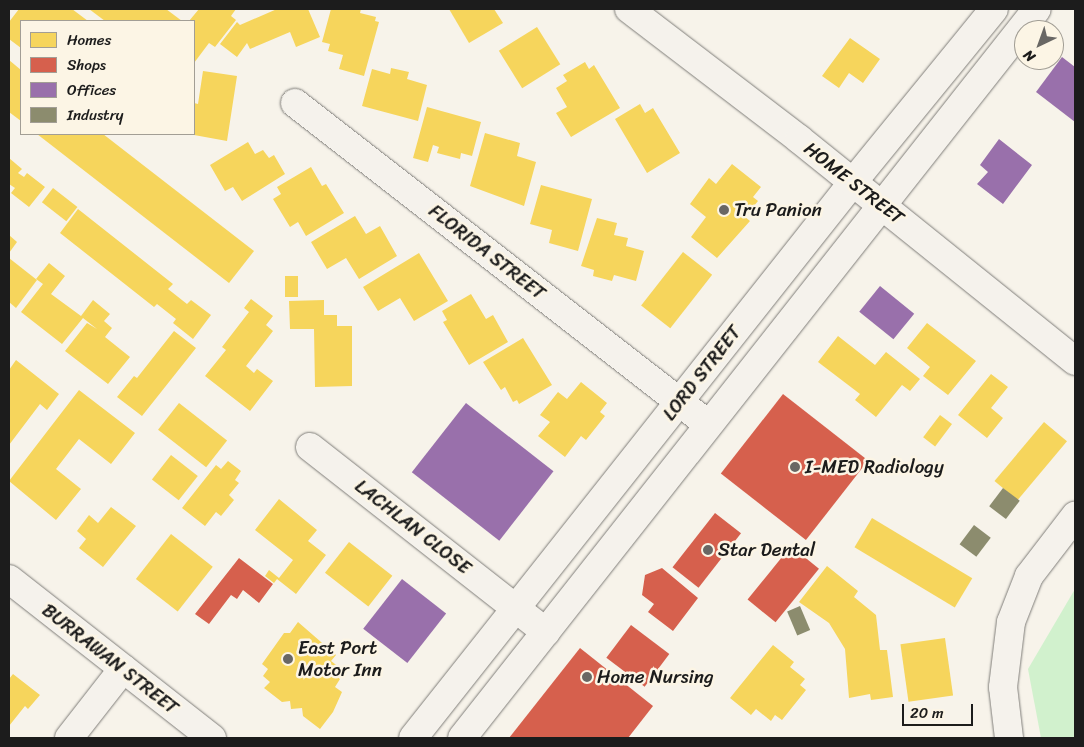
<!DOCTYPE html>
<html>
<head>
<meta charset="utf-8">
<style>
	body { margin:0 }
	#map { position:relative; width:1084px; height:747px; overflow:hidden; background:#f7f3ea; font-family:Sriracha,sans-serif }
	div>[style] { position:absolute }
	.green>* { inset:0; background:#d1f1cd }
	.homes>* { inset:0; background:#f6d55c; transform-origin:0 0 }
	.shops>* { inset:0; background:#d6604d; transform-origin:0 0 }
	.offices>* { inset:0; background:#9970ab; transform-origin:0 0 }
	.industry>* { inset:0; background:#8c8c6e; transform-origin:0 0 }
	.roads { filter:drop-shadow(0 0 1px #7f7d79) drop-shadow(0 0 1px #7f7d79) }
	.minor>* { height:28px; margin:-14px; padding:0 14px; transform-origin:14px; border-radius:14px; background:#f5f2ec }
	.secondary>* { height:28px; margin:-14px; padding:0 14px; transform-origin:14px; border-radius:14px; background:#f5f2ec }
	.dots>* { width:14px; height:14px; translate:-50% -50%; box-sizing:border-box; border:2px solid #fcf5e5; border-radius:50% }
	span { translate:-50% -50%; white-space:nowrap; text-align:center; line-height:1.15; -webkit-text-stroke:5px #fcf5e5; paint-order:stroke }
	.street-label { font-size:19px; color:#1c1c1c }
	.poi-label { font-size:19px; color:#1c1c1c }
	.left { translate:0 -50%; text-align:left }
	.frame { position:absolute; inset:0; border:10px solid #1c1c1c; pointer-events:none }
	.legend { position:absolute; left:20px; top:20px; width:175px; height:115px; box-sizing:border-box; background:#fcf5e5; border:1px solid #a29e95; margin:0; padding:6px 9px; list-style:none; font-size:15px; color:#1c1c1c }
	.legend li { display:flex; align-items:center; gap:10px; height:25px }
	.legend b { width:25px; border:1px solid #a29e95 }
	.north { position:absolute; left:1014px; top:20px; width:50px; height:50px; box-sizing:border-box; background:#fcf5e5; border:1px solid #a29e95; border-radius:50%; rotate:222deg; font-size:14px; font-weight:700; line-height:20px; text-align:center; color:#1c1c1c }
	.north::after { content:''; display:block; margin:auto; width:18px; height:22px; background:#696764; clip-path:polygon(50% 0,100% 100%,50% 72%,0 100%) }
	.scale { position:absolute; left:902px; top:704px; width:71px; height:22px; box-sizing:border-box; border:2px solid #1c1c1c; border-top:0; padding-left:6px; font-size:15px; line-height:18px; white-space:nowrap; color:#1c1c1c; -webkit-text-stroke:4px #fcf5e5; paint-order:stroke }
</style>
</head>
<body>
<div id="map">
	<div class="green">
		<div style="clip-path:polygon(1075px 589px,1075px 738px,1041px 738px,1028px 669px)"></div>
	</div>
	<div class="homes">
		<div style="clip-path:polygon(19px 9px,72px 9px,88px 21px,21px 21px,21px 48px,9px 39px,9px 22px)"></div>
		<div style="clip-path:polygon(89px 9px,166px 9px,182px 21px,105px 21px)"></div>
		<div style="clip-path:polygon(199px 9px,236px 9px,231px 16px,236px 20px,215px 47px,209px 43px,194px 63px,194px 21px,189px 21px)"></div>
		<div style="clip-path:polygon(277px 9px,308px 9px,320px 37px,296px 47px,290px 32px,250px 49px,247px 43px,237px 57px,220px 44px,237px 22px,240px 25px)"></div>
		<div style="clip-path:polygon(331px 9px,361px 9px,360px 13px,376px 17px,375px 21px,379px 22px,364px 76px,339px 69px,343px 55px,328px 51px,330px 44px,322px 42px)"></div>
		<div style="clip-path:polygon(449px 9px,494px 9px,503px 23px,469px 43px)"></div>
		<div style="left:537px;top:27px;width:44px;height:45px;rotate:58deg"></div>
		<div style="clip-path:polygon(850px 38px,880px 59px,863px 83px,849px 73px,839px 88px,822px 76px)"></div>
		<div style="clip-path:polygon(9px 60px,21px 70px,21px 121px,9px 112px)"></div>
		<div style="clip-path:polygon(585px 62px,589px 69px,594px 65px,620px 108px,571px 137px,556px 113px,567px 107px,556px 88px,567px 81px,563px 75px)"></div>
		<div style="clip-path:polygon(391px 68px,409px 72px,407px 79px,427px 85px,418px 121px,362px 106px,372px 69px,390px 74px)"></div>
		<div style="clip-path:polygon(203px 71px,237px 76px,227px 141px,194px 135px,194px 103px,198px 104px)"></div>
		<div style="clip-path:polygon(640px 104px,645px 113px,653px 108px,680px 153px,647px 173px,615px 119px)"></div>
		<div style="clip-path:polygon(427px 107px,481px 122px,472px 156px,461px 153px,460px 159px,437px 153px,439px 147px,433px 145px,428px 162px,413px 158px)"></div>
		<div style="clip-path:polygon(485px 133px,520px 143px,517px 156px,536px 162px,524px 206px,470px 186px)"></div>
		<div style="clip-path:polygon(37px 134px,103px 134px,254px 251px,229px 283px)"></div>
		<div style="clip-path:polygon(248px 142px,255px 154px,263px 150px,269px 158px,274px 155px,285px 174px,242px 201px,233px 187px,225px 191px,210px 165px)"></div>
		<div style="clip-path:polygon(9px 158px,22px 169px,18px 173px,24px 177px,27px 173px,45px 187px,29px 207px,11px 193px,15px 188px,9px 184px)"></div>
		<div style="clip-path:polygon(732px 164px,761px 187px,753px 197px,758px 201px,745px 217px,750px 221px,717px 258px,691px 237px,706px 217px,690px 204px,709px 178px,716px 184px)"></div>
		<div style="clip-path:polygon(311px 167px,322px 186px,326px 184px,344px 213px,306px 236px,298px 222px,290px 227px,273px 199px,281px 194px,277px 187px)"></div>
		<div style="clip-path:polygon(541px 185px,592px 199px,578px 251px,549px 243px,552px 230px,530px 224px)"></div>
		<div style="left:53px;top:188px;width:31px;height:18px;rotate:38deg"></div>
		<div style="clip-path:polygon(78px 209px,173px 284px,168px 289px,187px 304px,191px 300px,211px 315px,193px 339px,173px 323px,176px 319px,157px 304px,154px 307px,60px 233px)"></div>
		<div style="clip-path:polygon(355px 216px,366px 234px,380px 226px,397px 256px,359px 279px,346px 258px,327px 269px,311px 242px)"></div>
		<div style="clip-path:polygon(597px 218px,617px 223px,614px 235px,628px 238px,626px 246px,644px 251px,636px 281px,614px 275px,612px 281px,593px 276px,594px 270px,581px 266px)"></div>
		<div style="clip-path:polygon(9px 235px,17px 242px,9px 253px)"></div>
		<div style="left:683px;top:252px;width:37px;height:68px;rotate:38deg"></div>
		<div style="clip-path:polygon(419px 253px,448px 301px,414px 321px,400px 298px,378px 311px,363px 287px)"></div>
		<div style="clip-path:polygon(9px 258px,37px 280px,16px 308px,9px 302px)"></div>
		<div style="clip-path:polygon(49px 263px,65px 276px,51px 294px,81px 316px,93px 300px,110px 314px,104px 321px,112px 328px,105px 337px,130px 357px,108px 384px,65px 351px,87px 323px,97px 329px,83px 318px,62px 344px,21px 312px,43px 284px,36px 279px)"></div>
		<div style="left:285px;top:276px;width:13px;height:21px"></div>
		<div style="clip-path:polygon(471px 294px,486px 319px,493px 315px,508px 342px,469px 365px,443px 322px,447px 320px,442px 311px)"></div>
		<div style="clip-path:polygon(251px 299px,273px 316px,266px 325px,273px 331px,246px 366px,254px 373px,257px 369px,273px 381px,250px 411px,205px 376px,226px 350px,222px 347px,249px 312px,244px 308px)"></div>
		<div style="clip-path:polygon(324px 300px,324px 315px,337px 315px,337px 326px,352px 326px,352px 386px,315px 387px,314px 329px,290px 329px,289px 301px)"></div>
		<div style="clip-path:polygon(927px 323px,976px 361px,948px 395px,923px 376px,930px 367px,907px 348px)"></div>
		<div style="clip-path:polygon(174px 331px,196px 348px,142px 416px,117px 397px,134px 376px,137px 378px)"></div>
		<div style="clip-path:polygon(838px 336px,875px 365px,886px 352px,920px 379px,910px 391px,902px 385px,876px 417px,855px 400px,860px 394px,818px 362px)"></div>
		<div style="clip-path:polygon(523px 338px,552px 385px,519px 404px,517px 400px,513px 402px,505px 387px,501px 390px,483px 362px)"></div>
		<div style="clip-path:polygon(16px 360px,59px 394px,47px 410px,40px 404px,9px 445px,9px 370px)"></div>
		<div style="clip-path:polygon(991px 374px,1008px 387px,991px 408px,1003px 418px,987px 438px,958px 415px)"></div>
		<div style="clip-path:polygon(581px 382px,607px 403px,600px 412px,605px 416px,586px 440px,581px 436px,565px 457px,538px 436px,550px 422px,540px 415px,558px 392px,567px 399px)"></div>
		<div style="clip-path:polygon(79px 390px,135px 433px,111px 464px,79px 439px,56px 469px,81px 489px,56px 520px,9px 481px)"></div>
		<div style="left:179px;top:403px;width:61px;height:34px;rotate:38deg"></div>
		<div style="left:940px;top:415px;width:15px;height:28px;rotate:37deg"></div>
		<div style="left:1044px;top:422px;width:30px;height:77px;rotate:40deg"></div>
		<div style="left:171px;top:455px;width:34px;height:31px;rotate:38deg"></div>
		<div style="clip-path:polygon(228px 461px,241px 471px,235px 480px,239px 483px,229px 495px,234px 500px,221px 516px,216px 512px,205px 526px,182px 508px,216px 465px,221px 469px)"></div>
		<div style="clip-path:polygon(279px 499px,317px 530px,308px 541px,326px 555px,296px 594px,277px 579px,274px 583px,265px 576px,269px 570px,279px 578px,293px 560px,255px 530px)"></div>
		<div style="clip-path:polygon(111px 507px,136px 526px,103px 567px,79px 548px,86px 539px,77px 531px,89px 515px,98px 523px)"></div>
		<div style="left:872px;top:518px;width:117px;height:34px;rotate:31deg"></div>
		<div style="left:171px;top:534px;width:53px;height:57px;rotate:38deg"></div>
		<div style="left:349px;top:542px;width:55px;height:39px;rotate:38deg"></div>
		<div style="clip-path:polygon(827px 566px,858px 591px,854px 597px,876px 615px,880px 650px,887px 650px,893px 697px,871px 700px,870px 694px,849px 698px,845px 649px,829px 623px,799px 602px)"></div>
		<div style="clip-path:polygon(298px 622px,336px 655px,331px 661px,339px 667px,333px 674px,340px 679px,335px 687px,342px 692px,333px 712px,320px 729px,303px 716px,302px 708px,291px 709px,290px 701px,282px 702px,264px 688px,270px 682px,263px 676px,268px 669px,262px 664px,284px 633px,290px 633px)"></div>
		<div style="left:945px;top:638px;width:58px;height:45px;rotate:82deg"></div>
		<div style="clip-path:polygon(773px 645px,794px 662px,790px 667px,805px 679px,800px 685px,806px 690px,782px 720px,775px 715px,771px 721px,756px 709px,751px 715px,730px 698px)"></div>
		<div style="clip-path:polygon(13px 674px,40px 695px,28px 709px,25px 706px,9px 726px,9px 679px)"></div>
	</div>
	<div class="shops">
		<div style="left:783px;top:394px;width:108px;height:101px;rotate:38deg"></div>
		<div style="left:715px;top:513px;width:33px;height:69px;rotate:38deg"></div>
		<div style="left:791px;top:546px;width:36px;height:69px;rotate:39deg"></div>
		<div style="clip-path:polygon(239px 558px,273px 584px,259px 603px,243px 590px,237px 599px,231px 595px,209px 624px,195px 614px)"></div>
		<div style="clip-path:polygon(662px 568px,698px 598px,673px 631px,648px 612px,654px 604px,642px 595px,645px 575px)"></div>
		<div style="left:631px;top:625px;width:48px;height:41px;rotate:37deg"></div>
		<div style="clip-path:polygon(580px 648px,653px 706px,628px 738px,509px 738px)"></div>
	</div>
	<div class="offices">
		<div style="clip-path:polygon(1062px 57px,1075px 67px,1075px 122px,1036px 92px)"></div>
		<div style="clip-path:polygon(999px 139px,1032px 165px,1003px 204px,977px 184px,988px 172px,980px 165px)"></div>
		<div style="left:880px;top:286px;width:44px;height:33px;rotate:39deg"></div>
		<div style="left:466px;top:403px;width:111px;height:88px;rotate:38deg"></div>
		<div style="left:402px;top:579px;width:56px;height:63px;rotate:38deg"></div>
	</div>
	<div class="industry">
		<div style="left:1003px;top:488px;width:21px;height:23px;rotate:37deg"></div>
		<div style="left:974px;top:525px;width:21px;height:24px;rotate:37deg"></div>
		<div style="left:800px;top:606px;width:26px;height:14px;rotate:67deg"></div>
	</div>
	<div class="roads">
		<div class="minor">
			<div style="left:629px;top:9px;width:214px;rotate:37.4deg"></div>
			<div style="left:799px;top:139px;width:354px;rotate:38.8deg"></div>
			<div style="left:295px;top:103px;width:524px;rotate:37.87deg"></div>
			<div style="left:310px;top:447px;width:300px;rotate:38.1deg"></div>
			<div style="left:9px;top:579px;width:258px;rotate:38.1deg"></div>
			<div style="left:69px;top:738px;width:88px;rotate:-52deg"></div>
			<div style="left:1009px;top:738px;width:51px;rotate:-96.7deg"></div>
			<div style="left:1003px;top:687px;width:65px;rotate:-83deg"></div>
			<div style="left:1011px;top:622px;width:49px;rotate:-68.6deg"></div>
			<div style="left:1029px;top:576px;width:76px;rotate:-52.5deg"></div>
		</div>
		<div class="secondary">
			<div style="left:413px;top:738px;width:709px;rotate:-51.64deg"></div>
			<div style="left:853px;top:182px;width:223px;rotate:-50.8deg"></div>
			<div style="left:462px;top:738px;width:928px;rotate:-51.74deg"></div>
		</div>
	</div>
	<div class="dots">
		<div style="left:724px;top:210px;background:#696764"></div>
		<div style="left:795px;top:467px;background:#696764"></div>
		<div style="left:708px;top:550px;background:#696764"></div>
		<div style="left:288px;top:659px;background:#696764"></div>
		<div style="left:587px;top:677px;background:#696764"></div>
	</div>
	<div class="street-label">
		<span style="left:854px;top:183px;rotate:38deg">HOME STREET</span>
		<span style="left:487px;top:252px;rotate:38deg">FLORIDA STREET</span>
		<span style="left:702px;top:373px;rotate:-52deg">LORD STREET</span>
		<span style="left:413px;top:527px;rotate:38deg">LACHLAN CLOSE</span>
		<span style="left:110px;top:659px;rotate:38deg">BURRAWAN STREET</span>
	</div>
	<div class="poi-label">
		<span class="left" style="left:734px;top:210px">Tru Panion</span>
		<span class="left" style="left:805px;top:467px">I-MED Radiology</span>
		<span class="left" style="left:718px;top:550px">Star Dental</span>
		<span class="left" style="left:298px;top:659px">East Port<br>Motor Inn</span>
		<span class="left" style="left:597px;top:677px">Home Nursing</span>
	</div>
	<div class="frame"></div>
	<ul class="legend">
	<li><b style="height:14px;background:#f6d55c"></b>Homes</li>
	<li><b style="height:14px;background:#d6604d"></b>Shops</li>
	<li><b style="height:14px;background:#9970ab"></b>Offices</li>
	<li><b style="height:14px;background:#8c8c6e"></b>Industry</li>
	</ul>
	<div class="north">N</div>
	<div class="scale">20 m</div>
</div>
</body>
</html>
